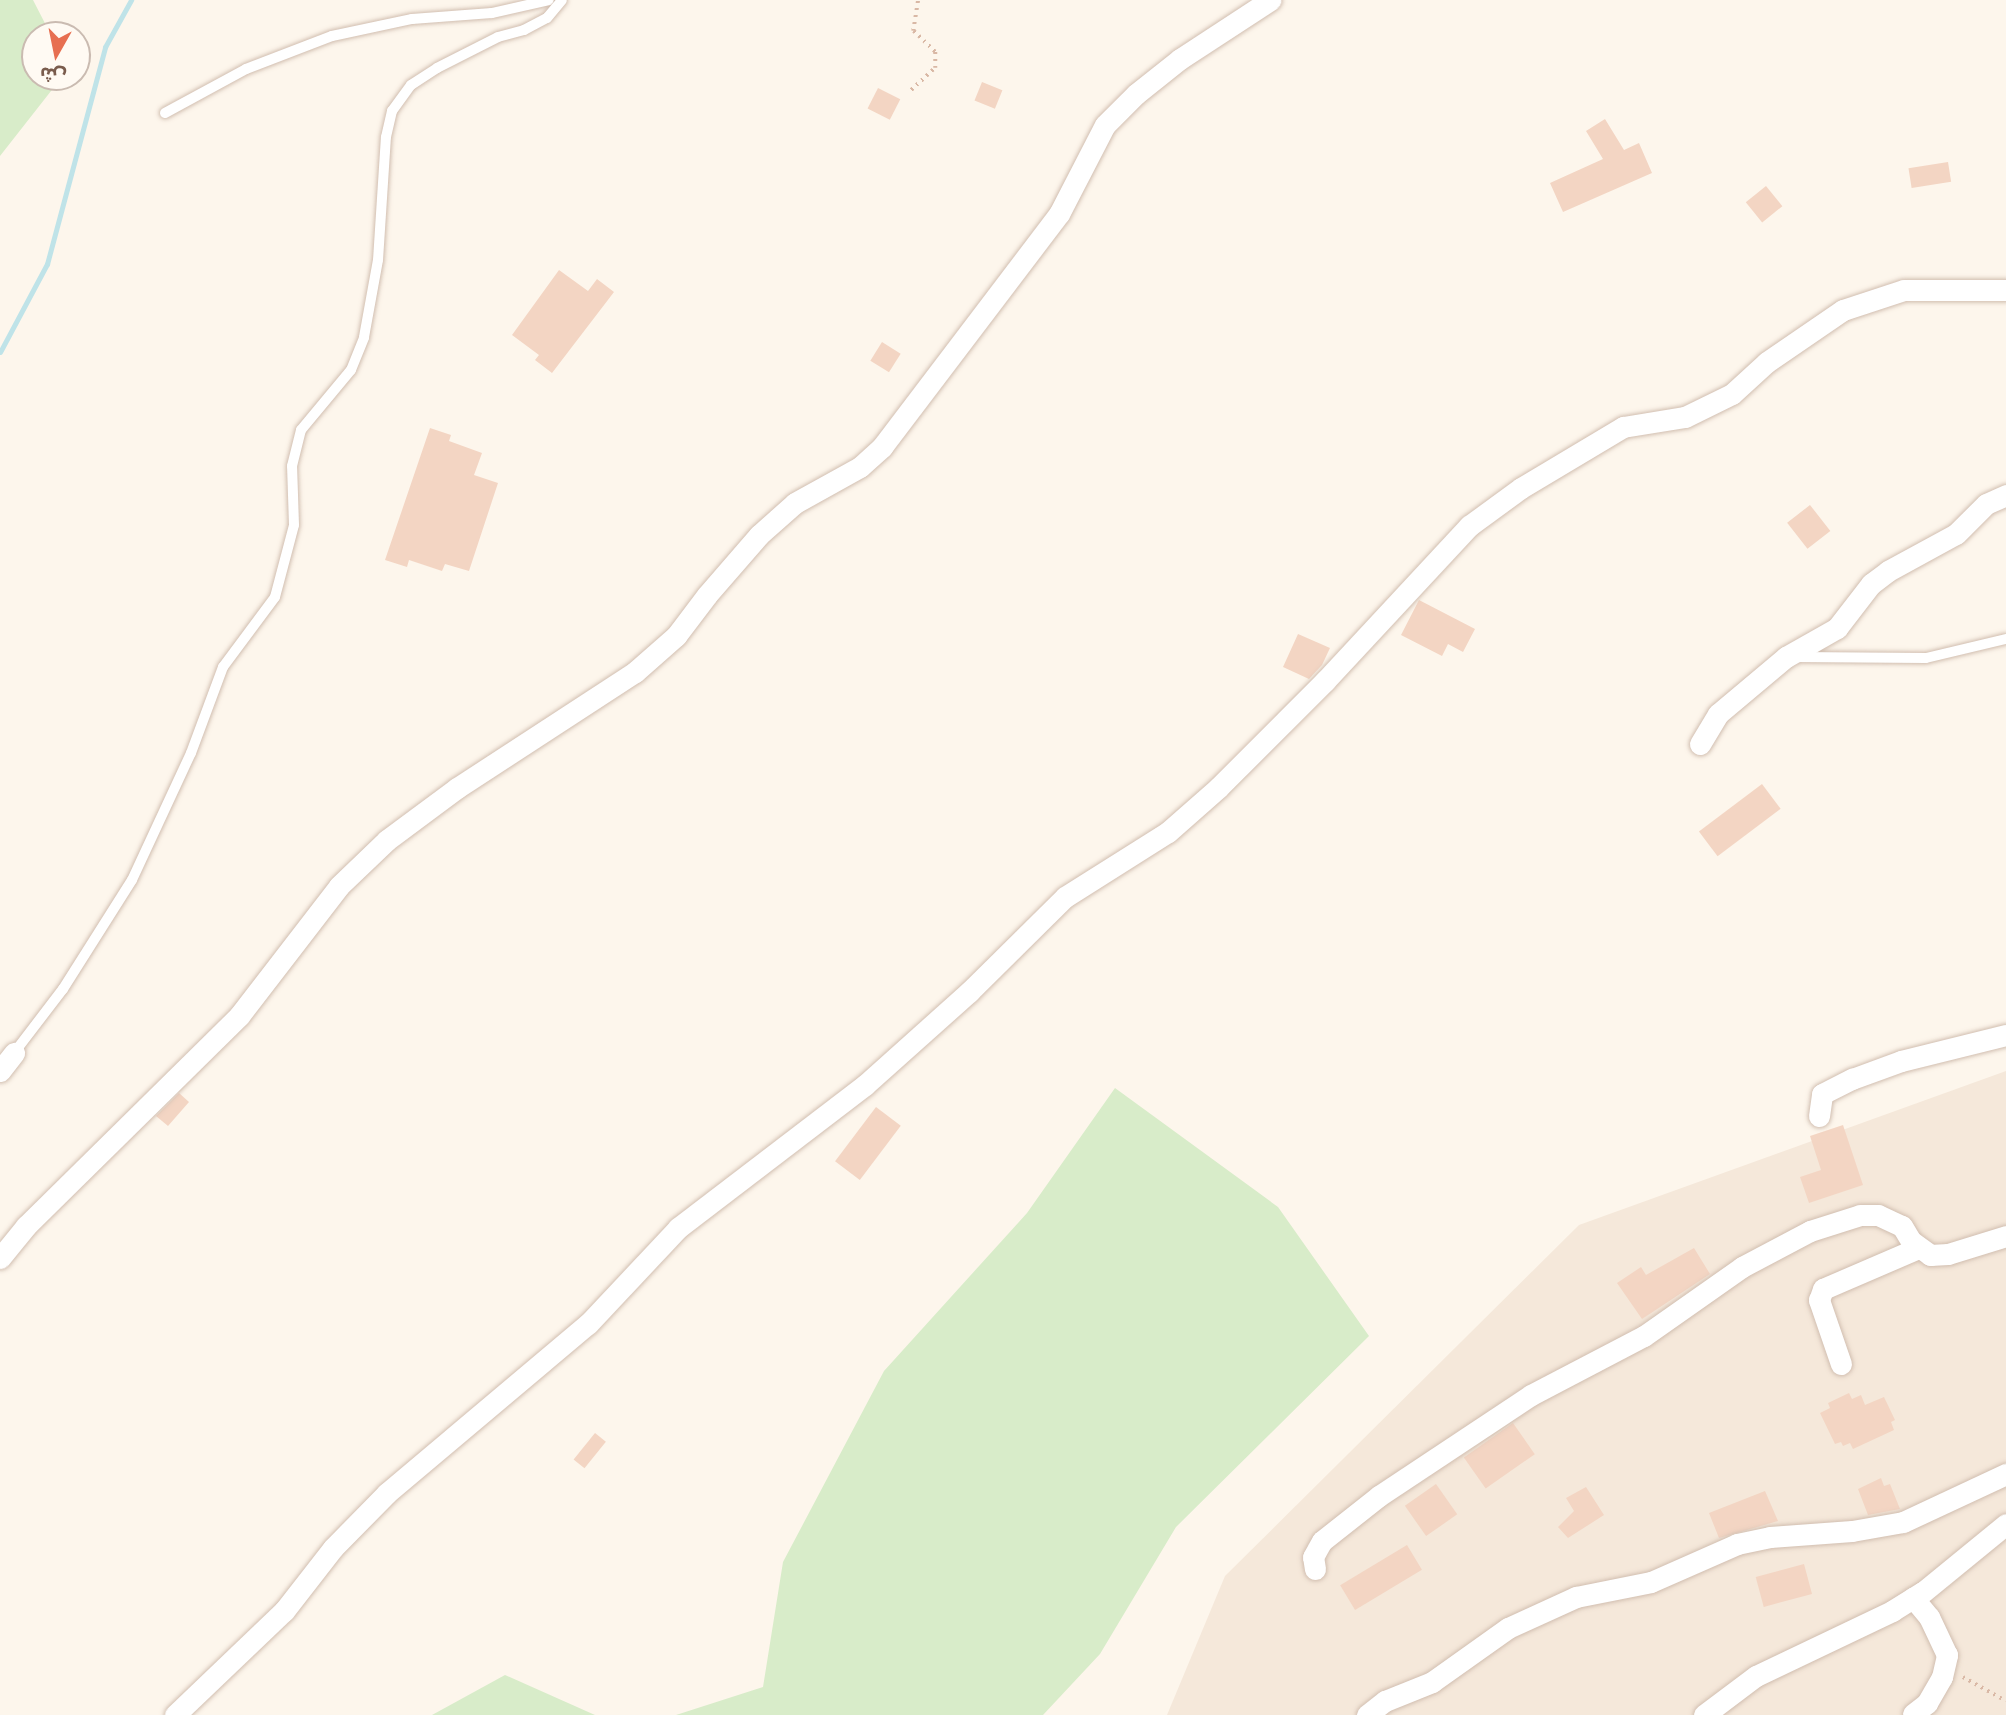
<!DOCTYPE html>
<html>
<head>
<meta charset="utf-8">
<style>
	body { margin:0 }
	#map { position:relative; width:2006px; height:1715px; overflow:hidden; background:#fdf6ec; font-family:Figtree,"Noto Sans Arabic",sans-serif }
	div>[style] { position:absolute }
	.residential>* { inset:0; background:#f5e8da }
	.green>* { inset:0; background:#d8ecc9 }
	.stream>* { height:5px; margin:-2.5px; padding:0 2.5px; transform-origin:2.5px; border-radius:2.5px; background:#bfe3e8 }
	.building>* { inset:0; background:#f3d5c3; transform-origin:0 0 }
	.path>* { height:3.5px; margin-top:-1.75px; transform-origin:0; background:repeating-linear-gradient(90deg,#d9b8a5 0 2px,transparent 0 7px) }
	.roads { filter:drop-shadow(0 0 2px #d1beb0) drop-shadow(0 0 2px #d1beb0) }
	.lane>* { height:10px; margin:-5px; padding:0 5px; transform-origin:5px; border-radius:5px; background:#fff }
	.street>* { height:21px; margin:-10.5px; padding:0 10.5px; transform-origin:10.5px; border-radius:10.5px; background:#fff }
	span { translate:-50% -50%; white-space:nowrap; text-align:center; line-height:1.15; -webkit-text-stroke:5px #fffaf3; paint-order:stroke }
	.north { position:absolute; left:21px; top:21px; width:70px; height:70px; box-sizing:border-box; background:#fffaf3; border:2px solid #cabbb1; border-radius:50%; rotate:189deg; font-size:19px; font-weight:700; line-height:28px; text-align:center; color:#7a5c4d }
	.north::after { content:''; display:block; margin:auto; width:24px; height:32px; background:#e76f51; clip-path:polygon(50% 0,100% 100%,50% 72%,0 100%) }
</style>
</head>
<body>
<div id="map">
	<div class="residential">
		<div style="clip-path:polygon(2006px 1071px,2006px 1715px,1167px 1715px,1225px 1576px,1579px 1225px)"></div>
	</div>
	<div class="green">
		<div style="clip-path:polygon(0 0,33px 0,51px 35px,35px 35px,35px 77px,62px 77px,0 156px)"></div>
		<div style="clip-path:polygon(1115px 1088px,1278px 1207px,1369px 1336px,1176px 1527px,1100px 1654px,1043px 1715px,676px 1715px,763px 1687px,783px 1562px,884px 1371px,1027px 1213px)"></div>
		<div style="clip-path:polygon(505px 1675px,595px 1715px,432px 1715px)"></div>
	</div>
	<div class="stream">
		<div style="left:0;top:352px;width:100px;rotate:-61.9deg"></div>
		<div style="left:47px;top:264px;width:225px;rotate:-75deg"></div>
		<div style="left:105px;top:47px;width:54px;rotate:-61deg"></div>
	</div>
	<div class="building">
		<div style="left:982px;top:82px;width:22px;height:20px;rotate:22deg"></div>
		<div style="left:878px;top:88px;width:25px;height:23px;rotate:27deg"></div>
		<div style="clip-path:polygon(1605px 119px,1624px 150px,1639px 143px,1652px 173px,1563px 212px,1550px 183px,1603px 159px,1586px 131px)"></div>
		<div style="left:1948px;top:162px;width:20px;height:40px;rotate:81deg"></div>
		<div style="left:1766px;top:186px;width:26px;height:26px;rotate:51deg"></div>
		<div style="clip-path:polygon(559px 270px,588px 291px,597px 279px,614px 292px,552px 373px,535px 360px,539px 355px,512px 335px)"></div>
		<div style="left:882px;top:342px;width:22px;height:22px;rotate:32deg"></div>
		<div style="clip-path:polygon(430px 428px,451px 435px,449px 441px,482px 453px,474px 475px,498px 483px,469px 571px,445px 564px,442px 571px,409px 560px,407px 567px,385px 560px)"></div>
		<div style="left:1810px;top:505px;width:33px;height:29px;rotate:52deg"></div>
		<div style="clip-path:polygon(1419px 600px,1475px 629px,1463px 652px,1448px 644px,1442px 656px,1401px 635px)"></div>
		<div style="clip-path:polygon(1298px 634px,1330px 648px,1322px 665px,1309px 679px,1283px 667px)"></div>
		<div style="left:1762px;top:784px;width:31px;height:79px;rotate:53deg"></div>
		<div style="clip-path:polygon(179px 1093px,189px 1102px,168px 1126px,156px 1116px)"></div>
		<div style="left:876px;top:1107px;width:31px;height:68px;rotate:37deg"></div>
		<div style="clip-path:polygon(1843px 1125px,1863px 1185px,1809px 1203px,1800px 1177px,1821px 1170px,1810px 1136px)"></div>
		<div style="clip-path:polygon(1694px 1248px,1710px 1274px,1642px 1319px,1617px 1283px,1641px 1267px,1646px 1275px)"></div>
		<div style="clip-path:polygon(1849px 1393px,1852px 1399px,1861px 1395px,1865px 1405px,1884px 1397px,1895px 1420px,1891px 1422px,1894px 1430px,1853px 1449px,1850px 1443px,1843px 1446px,1841px 1442px,1835px 1444px,1820px 1413px,1830px 1408px,1828px 1403px)"></div>
		<div style="left:1513px;top:1423px;width:38px;height:60px;rotate:55deg"></div>
		<div style="left:595px;top:1433px;width:14px;height:34px;rotate:39deg"></div>
		<div style="clip-path:polygon(1881px 1478px,1884px 1486px,1890px 1484px,1900px 1509px,1868px 1515px,1858px 1489px)"></div>
		<div style="left:1436px;top:1484px;width:37px;height:38px;rotate:55deg"></div>
		<div style="clip-path:polygon(1586px 1487px,1604px 1515px,1568px 1538px,1558px 1527px,1574px 1511px,1566px 1498px)"></div>
		<div style="clip-path:polygon(1765px 1491px,1778px 1521px,1719px 1538px,1709px 1513px)"></div>
		<div style="left:1407px;top:1545px;width:29px;height:78px;rotate:59deg"></div>
		<div style="left:1804px;top:1564px;width:31px;height:50px;rotate:75deg"></div>
	</div>
	<div class="path">
		<div style="left:911px;top:90px;width:33px;rotate:-43deg"></div>
		<div style="left:935px;top:68px;width:16px;rotate:-90deg"></div>
		<div style="left:935px;top:52px;width:30px;rotate:-136deg"></div>
		<div style="left:913px;top:31px;width:31px;rotate:-81deg"></div>
		<div style="left:1963px;top:1677px;width:49px;rotate:29.2deg"></div>
	</div>
	<div class="roads">
		<div class="lane">
			<div style="left:165px;top:113px;width:92px;rotate:-28.5deg"></div>
			<div style="left:246px;top:69px;width:92px;rotate:-21deg"></div>
			<div style="left:332px;top:36px;width:82px;rotate:-12deg"></div>
			<div style="left:412px;top:19px;width:80px;rotate:-4.3deg"></div>
			<div style="left:492px;top:13px;width:58px;rotate:-12.8deg"></div>
			<div style="left:1795px;top:657px;width:131px;rotate:0.4deg"></div>
			<div style="left:1926px;top:658px;width:82px;rotate:-13.4deg"></div>
			<div style="left:14px;top:1053px;width:81px;rotate:-52.6deg"></div>
			<div style="left:63px;top:989px;width:129px;rotate:-57.7deg"></div>
			<div style="left:132px;top:880px;width:140px;rotate:-65.1deg"></div>
			<div style="left:191px;top:753px;width:92px;rotate:-69.6deg"></div>
			<div style="left:223px;top:667px;width:87px;rotate:-53.4deg"></div>
			<div style="left:275px;top:597px;width:74px;rotate:-75.2deg"></div>
			<div style="left:294px;top:525px;width:59px;rotate:-91.9deg"></div>
			<div style="left:292px;top:466px;width:37px;rotate:-76deg"></div>
			<div style="left:301px;top:430px;width:78px;rotate:-50.2deg"></div>
			<div style="left:351px;top:370px;width:35px;rotate:-68deg"></div>
			<div style="left:364px;top:337px;width:78px;rotate:-79.7deg"></div>
			<div style="left:378px;top:260px;width:123px;rotate:-86.3deg"></div>
			<div style="left:386px;top:137px;width:27px;rotate:-77deg"></div>
			<div style="left:392px;top:111px;width:32px;rotate:-54deg"></div>
			<div style="left:411px;top:85px;width:31px;rotate:-33deg"></div>
			<div style="left:437px;top:68px;width:68px;rotate:-26.9deg"></div>
			<div style="left:498px;top:37px;width:27px;rotate:-15deg"></div>
			<div style="left:524px;top:30px;width:26px;rotate:-28deg"></div>
			<div style="left:547px;top:18px;width:23px;rotate:-50deg"></div>
		</div>
		<div class="street">
			<div style="left:1700px;top:744px;width:35px;rotate:-59deg"></div>
			<div style="left:1718px;top:714px;width:89px;rotate:-40deg"></div>
			<div style="left:1786px;top:657px;width:59px;rotate:-29.6deg"></div>
			<div style="left:1837px;top:628px;width:56px;rotate:-52.3deg"></div>
			<div style="left:1871px;top:584px;width:21px;rotate:-37deg"></div>
			<div style="left:1888px;top:571px;width:77px;rotate:-28.6deg"></div>
			<div style="left:1956px;top:534px;width:42px;rotate:-45deg"></div>
			<div style="left:1986px;top:504px;width:22px;rotate:-24deg"></div>
			<div style="left:0;top:1071px;width:23px;rotate:-52deg"></div>
			<div style="left:1819px;top:1116px;width:22px;rotate:-82deg"></div>
			<div style="left:1822px;top:1094px;width:34px;rotate:-27deg"></div>
			<div style="left:1852px;top:1079px;width:52px;rotate:-20.2deg"></div>
			<div style="left:1901px;top:1061px;width:108px;rotate:-13.9deg"></div>
			<div style="left:0;top:1258px;width:41px;rotate:-50.9deg"></div>
			<div style="left:26px;top:1226px;width:299px;rotate:-44.6deg"></div>
			<div style="left:239px;top:1016px;width:164px;rotate:-52.4deg"></div>
			<div style="left:339px;top:886px;width:66px;rotate:-43.8deg"></div>
			<div style="left:387px;top:840px;width:87px;rotate:-36.6deg"></div>
			<div style="left:457px;top:788px;width:212px;rotate:-33.1deg"></div>
			<div style="left:635px;top:672px;width:55px;rotate:-41.3deg"></div>
			<div style="left:676px;top:636px;width:51px;rotate:-52.9deg"></div>
			<div style="left:707px;top:595px;width:79px;rotate:-49.1deg"></div>
			<div style="left:759px;top:535px;width:48px;rotate:-41.6deg"></div>
			<div style="left:795px;top:503px;width:74px;rotate:-29deg"></div>
			<div style="left:860px;top:467px;width:30px;rotate:-42deg"></div>
			<div style="left:882px;top:447px;width:293px;rotate:-52.8deg"></div>
			<div style="left:1059px;top:214px;width:100px;rotate:-62.7deg"></div>
			<div style="left:1105px;top:125px;width:44px;rotate:-45deg"></div>
			<div style="left:1136px;top:94px;width:56px;rotate:-38.5deg"></div>
			<div style="left:1180px;top:59px;width:108px;rotate:-33.2deg"></div>
			<div style="left:1841px;top:1364px;width:68px;rotate:-109deg"></div>
			<div style="left:1819px;top:1300px;width:12px;rotate:-70deg"></div>
			<div style="left:1823px;top:1289px;width:103px;rotate:-23.3deg"></div>
			<div style="left:1315px;top:1569px;width:12px;rotate:-99deg"></div>
			<div style="left:1313px;top:1557px;width:18px;rotate:-61deg"></div>
			<div style="left:1322px;top:1541px;width:73px;rotate:-38.3deg"></div>
			<div style="left:1379px;top:1496px;width:182px;rotate:-33.6deg"></div>
			<div style="left:1531px;top:1395px;width:127px;rotate:-27.6deg"></div>
			<div style="left:1644px;top:1336px;width:120px;rotate:-35.1deg"></div>
			<div style="left:1742px;top:1267px;width:77px;rotate:-27.9deg"></div>
			<div style="left:1810px;top:1231px;width:52px;rotate:-17.7deg"></div>
			<div style="left:1860px;top:1215px;width:18px"></div>
			<div style="left:1878px;top:1215px;width:26px;rotate:25deg"></div>
			<div style="left:1902px;top:1226px;width:17px;rotate:59deg"></div>
			<div style="left:1911px;top:1241px;width:24px;rotate:36deg"></div>
			<div style="left:1930px;top:1255px;width:18px;rotate:-3deg"></div>
			<div style="left:1948px;top:1254px;width:61px;rotate:-17.2deg"></div>
			<div style="left:1913px;top:1714px;width:18px;rotate:-38deg"></div>
			<div style="left:1927px;top:1703px;width:30px;rotate:-60deg"></div>
			<div style="left:1942px;top:1677px;width:23px;rotate:-77deg"></div>
			<div style="left:1947px;top:1655px;width:42px;rotate:-115.3deg"></div>
			<div style="left:1929px;top:1617px;width:25px;rotate:-130deg"></div>
			<div style="left:175px;top:1715px;width:151px;rotate:-43.7deg"></div>
			<div style="left:284px;top:1611px;width:80px;rotate:-52.1deg"></div>
			<div style="left:333px;top:1548px;width:77px;rotate:-45.5deg"></div>
			<div style="left:387px;top:1493px;width:263px;rotate:-40.1deg"></div>
			<div style="left:588px;top:1324px;width:132px;rotate:-46.8deg"></div>
			<div style="left:678px;top:1228px;width:235px;rotate:-37.4deg"></div>
			<div style="left:865px;top:1085px;width:140px;rotate:-41.8deg"></div>
			<div style="left:969px;top:992px;width:135px;rotate:-44.7deg"></div>
			<div style="left:1065px;top:897px;width:122px;rotate:-32.3deg"></div>
			<div style="left:1168px;top:832px;width:68px;rotate:-41.4deg"></div>
			<div style="left:1219px;top:787px;width:150px;rotate:-45deg"></div>
			<div style="left:1325px;top:681px;width:212px;rotate:-47.1deg"></div>
			<div style="left:1469px;top:526px;width:64px;rotate:-36.2deg"></div>
			<div style="left:1521px;top:488px;width:119px;rotate:-30.9deg"></div>
			<div style="left:1623px;top:427px;width:63px;rotate:-9.2deg"></div>
			<div style="left:1685px;top:417px;width:52px;rotate:-26.1deg"></div>
			<div style="left:1732px;top:394px;width:47px;rotate:-42.4deg"></div>
			<div style="left:1767px;top:362px;width:92px;rotate:-34.4deg"></div>
			<div style="left:1843px;top:310px;width:64px;rotate:-18.2deg"></div>
			<div style="left:1904px;top:290px;width:102px"></div>
			<div style="left:1367px;top:1715px;width:23px;rotate:-38deg"></div>
			<div style="left:1385px;top:1701px;width:51px;rotate:-22deg"></div>
			<div style="left:1432px;top:1682px;width:93px;rotate:-35.4deg"></div>
			<div style="left:1508px;top:1628px;width:75px;rotate:-24.5deg"></div>
			<div style="left:1576px;top:1597px;width:76px;rotate:-11.3deg"></div>
			<div style="left:1651px;top:1582px;width:94px;rotate:-23.8deg"></div>
			<div style="left:1737px;top:1544px;width:34px;rotate:-12deg"></div>
			<div style="left:1770px;top:1537px;width:82px;rotate:-4.2deg"></div>
			<div style="left:1852px;top:1531px;width:52px;rotate:-10deg"></div>
			<div style="left:1903px;top:1522px;width:114px;rotate:-25deg"></div>
			<div style="left:1704px;top:1715px;width:65px;rotate:-36.9deg"></div>
			<div style="left:1756px;top:1676px;width:151px;rotate:-25.5deg"></div>
			<div style="left:1892px;top:1611px;width:36px;rotate:-32deg"></div>
			<div style="left:1923px;top:1592px;width:107px;rotate:-39.3deg"></div>
		</div>
	</div>
	<div class="north">ش</div>
</div>
</body>
</html>
